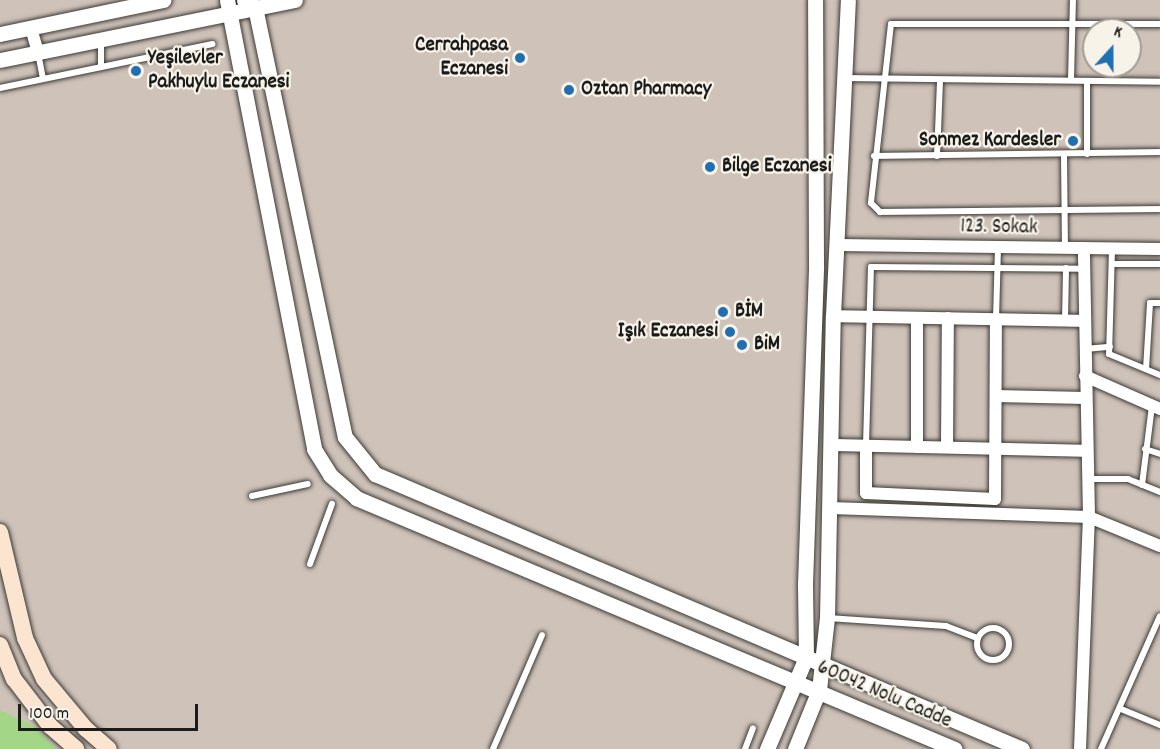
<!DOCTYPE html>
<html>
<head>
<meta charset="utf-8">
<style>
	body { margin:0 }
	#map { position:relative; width:1160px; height:749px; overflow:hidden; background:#efe1c2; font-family:Dekko,sans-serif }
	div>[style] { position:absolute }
	.industrial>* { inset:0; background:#cec2b9 }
	.green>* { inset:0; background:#a3d787 }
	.roads { filter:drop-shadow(0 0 2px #3c3a35) drop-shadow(0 0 2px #3c3a35) }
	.service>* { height:6px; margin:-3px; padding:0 3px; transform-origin:3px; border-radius:3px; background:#fff }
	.service>.ring { margin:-3px; padding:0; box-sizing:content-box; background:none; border:6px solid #fff; border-radius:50% }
	.minor>* { height:12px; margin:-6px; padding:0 6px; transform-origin:6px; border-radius:6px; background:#fff }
	.tertiary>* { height:15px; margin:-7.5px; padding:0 7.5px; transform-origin:7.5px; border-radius:7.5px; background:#fff }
	.secondary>* { height:16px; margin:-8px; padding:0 8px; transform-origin:8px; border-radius:8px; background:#fce5d0 }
	.dots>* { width:16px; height:16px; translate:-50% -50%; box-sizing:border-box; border:3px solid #f7f3e8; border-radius:50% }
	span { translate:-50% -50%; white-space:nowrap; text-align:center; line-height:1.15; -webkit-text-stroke:4.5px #f7f3e8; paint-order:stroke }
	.poi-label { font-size:21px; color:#1c1c1c; font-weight:700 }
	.right { translate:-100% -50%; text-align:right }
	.left { translate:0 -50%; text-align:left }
	.street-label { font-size:21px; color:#1c1c1c }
	.north { position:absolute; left:1082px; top:18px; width:60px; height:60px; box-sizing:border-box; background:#f7f3e8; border:2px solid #9f9d96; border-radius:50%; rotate:21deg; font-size:16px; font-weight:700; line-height:24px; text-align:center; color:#1c1c1c }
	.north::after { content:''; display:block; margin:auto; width:21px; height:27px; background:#1f6fb2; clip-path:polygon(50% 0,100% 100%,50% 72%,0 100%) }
	.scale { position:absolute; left:18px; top:704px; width:180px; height:27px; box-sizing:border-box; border:3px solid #1c1c1c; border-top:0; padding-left:8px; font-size:18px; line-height:21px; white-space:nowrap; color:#1c1c1c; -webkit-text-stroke:4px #f7f3e8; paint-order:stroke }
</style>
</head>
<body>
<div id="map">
	<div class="industrial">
		<div style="clip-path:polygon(evenodd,0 0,1160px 0,1160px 749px,0 749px,0 0,1094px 30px,1130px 30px,1130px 66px,1094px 66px,1094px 30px)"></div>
	</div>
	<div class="green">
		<div style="clip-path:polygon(0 710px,33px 725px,57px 749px,0 749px)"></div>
	</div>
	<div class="roads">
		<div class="service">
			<div style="left:1160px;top:24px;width:269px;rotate:180deg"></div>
			<div style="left:891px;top:24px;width:180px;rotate:96.4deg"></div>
			<div style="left:871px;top:203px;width:13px;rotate:45deg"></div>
			<div style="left:880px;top:212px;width:280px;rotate:-0.6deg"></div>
			<div style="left:38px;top:53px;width:26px;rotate:79deg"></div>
			<div style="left:101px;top:67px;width:26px;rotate:-90deg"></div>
			<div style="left:846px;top:78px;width:314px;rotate:0.7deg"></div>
			<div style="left:1071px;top:80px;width:80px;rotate:-88.6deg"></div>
			<div style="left:1087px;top:81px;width:73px;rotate:90deg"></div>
			<div style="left:0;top:88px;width:217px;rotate:-11.7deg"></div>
			<div style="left:1064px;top:155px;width:92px;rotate:89.4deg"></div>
			<div style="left:874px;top:156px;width:286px;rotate:-0.8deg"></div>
			<div style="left:937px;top:156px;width:74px;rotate:-87.7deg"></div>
			<div style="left:1112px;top:249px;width:105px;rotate:91.6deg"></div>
			<div style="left:1109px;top:354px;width:55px;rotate:22.4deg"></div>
			<div style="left:1112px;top:264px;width:48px"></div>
			<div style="left:996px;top:319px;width:71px;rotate:-88.4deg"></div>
			<div style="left:1065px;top:321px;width:53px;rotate:-88.9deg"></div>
			<div style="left:1085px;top:349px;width:25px;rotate:-5deg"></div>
			<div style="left:1146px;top:369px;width:66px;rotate:-86.5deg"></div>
			<div style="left:1150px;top:303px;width:10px"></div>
			<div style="left:866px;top:445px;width:178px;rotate:-88.4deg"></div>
			<div style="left:871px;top:267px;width:213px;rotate:0.5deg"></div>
			<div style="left:1145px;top:449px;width:16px;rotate:18deg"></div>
			<div style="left:1088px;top:479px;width:40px"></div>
			<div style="left:1128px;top:479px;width:35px;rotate:22deg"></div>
			<div style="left:1142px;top:485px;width:80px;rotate:-82.8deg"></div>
			<div style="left:252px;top:496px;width:57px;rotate:-12.1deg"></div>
			<div style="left:310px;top:564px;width:64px;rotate:-69.9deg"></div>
			<div style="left:828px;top:618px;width:118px;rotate:3.9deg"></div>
			<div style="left:946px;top:626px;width:33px;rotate:21deg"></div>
			<div class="ring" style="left:977px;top:628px;width:26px;height:26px"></div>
			<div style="left:1121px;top:709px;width:42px;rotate:22.3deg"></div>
			<div style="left:493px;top:749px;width:124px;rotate:-66.7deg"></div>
			<div style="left:745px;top:749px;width:22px;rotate:-69deg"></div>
			<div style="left:1101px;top:749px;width:145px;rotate:-66.1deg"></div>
		</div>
		<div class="minor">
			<div style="left:31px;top:28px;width:25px;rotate:74deg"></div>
			<div style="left:838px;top:245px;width:322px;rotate:0.7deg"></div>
			<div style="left:833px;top:316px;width:250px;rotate:1.1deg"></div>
			<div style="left:1085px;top:376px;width:82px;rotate:23.7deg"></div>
			<div style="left:996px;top:396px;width:89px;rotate:1.3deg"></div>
			<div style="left:830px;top:445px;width:257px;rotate:1.3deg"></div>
			<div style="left:866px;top:445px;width:48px;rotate:90deg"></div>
			<div style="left:866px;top:493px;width:129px;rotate:2.7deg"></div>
			<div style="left:995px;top:499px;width:180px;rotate:-89.7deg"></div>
			<div style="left:917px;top:447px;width:129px;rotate:-90deg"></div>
			<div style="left:947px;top:447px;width:129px;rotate:-89.6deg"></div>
			<div style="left:831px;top:508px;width:258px;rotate:2deg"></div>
			<div style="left:1089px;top:517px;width:77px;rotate:22.2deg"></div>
			<div style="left:1080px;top:749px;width:232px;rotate:-87.8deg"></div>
			<div style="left:1089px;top:517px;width:268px;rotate:-91.1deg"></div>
		</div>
		<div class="tertiary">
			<div style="left:227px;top:0;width:457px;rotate:79deg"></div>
			<div style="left:314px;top:449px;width:31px;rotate:58deg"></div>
			<div style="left:330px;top:475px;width:35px;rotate:41deg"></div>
			<div style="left:356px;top:498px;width:649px;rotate:22.74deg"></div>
			<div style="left:244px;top:0;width:13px;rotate:32deg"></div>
			<div style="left:255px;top:7px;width:439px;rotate:78.2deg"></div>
			<div style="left:345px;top:437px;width:48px;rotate:51deg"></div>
			<div style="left:375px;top:474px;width:703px;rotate:23.03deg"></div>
			<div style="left:0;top:34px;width:167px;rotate:-11.8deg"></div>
			<div style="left:0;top:60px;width:301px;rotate:-11.5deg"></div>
			<div style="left:767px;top:749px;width:100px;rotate:-67deg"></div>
			<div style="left:806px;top:657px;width:73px;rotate:-90.8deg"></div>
			<div style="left:805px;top:584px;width:318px;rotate:-88deg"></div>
			<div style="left:816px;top:266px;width:266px;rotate:-90.2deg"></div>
			<div style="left:795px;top:749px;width:64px;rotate:-67.9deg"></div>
			<div style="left:819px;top:690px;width:72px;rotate:-83.7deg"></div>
			<div style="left:827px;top:618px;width:302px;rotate:-88.9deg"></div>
			<div style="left:833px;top:316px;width:316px;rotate:-87.3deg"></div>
		</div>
		<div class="secondary">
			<div style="left:0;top:532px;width:109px;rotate:76.7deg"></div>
			<div style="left:25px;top:638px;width:45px;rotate:65.1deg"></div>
			<div style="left:44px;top:679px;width:65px;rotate:50deg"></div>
			<div style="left:86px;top:729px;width:30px;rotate:41deg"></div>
			<div style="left:0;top:645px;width:37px;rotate:68deg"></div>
			<div style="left:14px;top:679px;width:59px;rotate:52.5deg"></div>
			<div style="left:50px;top:726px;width:35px;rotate:41deg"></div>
		</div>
	</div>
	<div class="dots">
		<div style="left:520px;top:58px;background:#1f6fb2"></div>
		<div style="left:136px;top:71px;background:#1f6fb2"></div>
		<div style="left:569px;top:90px;background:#1f6fb2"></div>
		<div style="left:1073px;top:141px;background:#1f6fb2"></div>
		<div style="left:710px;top:167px;background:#1f6fb2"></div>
		<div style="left:723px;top:312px;background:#1f6fb2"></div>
		<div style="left:730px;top:332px;background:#1f6fb2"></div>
		<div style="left:742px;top:345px;background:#1f6fb2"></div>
	</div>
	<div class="poi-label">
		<span class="right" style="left:508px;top:58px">Cerrahpasa<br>Eczanesi</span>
		<span class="left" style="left:148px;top:71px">Yeşilevler<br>Pakhuylu Eczanesi</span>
		<span class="left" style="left:581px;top:90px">Oztan Pharmacy</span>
		<span class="right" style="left:1061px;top:141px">Sonmez Kardesler</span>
		<span class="left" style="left:722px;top:167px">Bilge Eczanesi</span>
		<span class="left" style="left:735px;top:312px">BİM</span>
		<span class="right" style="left:718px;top:332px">Işık Eczanesi</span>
		<span class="left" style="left:754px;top:345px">BiM</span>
	</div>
	<div class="street-label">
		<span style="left:999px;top:228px;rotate:1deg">123. Sokak</span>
		<span style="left:884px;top:695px;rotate:23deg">60042 Nolu Cadde</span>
	</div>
	<div class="north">K</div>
	<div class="scale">100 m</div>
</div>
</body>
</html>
